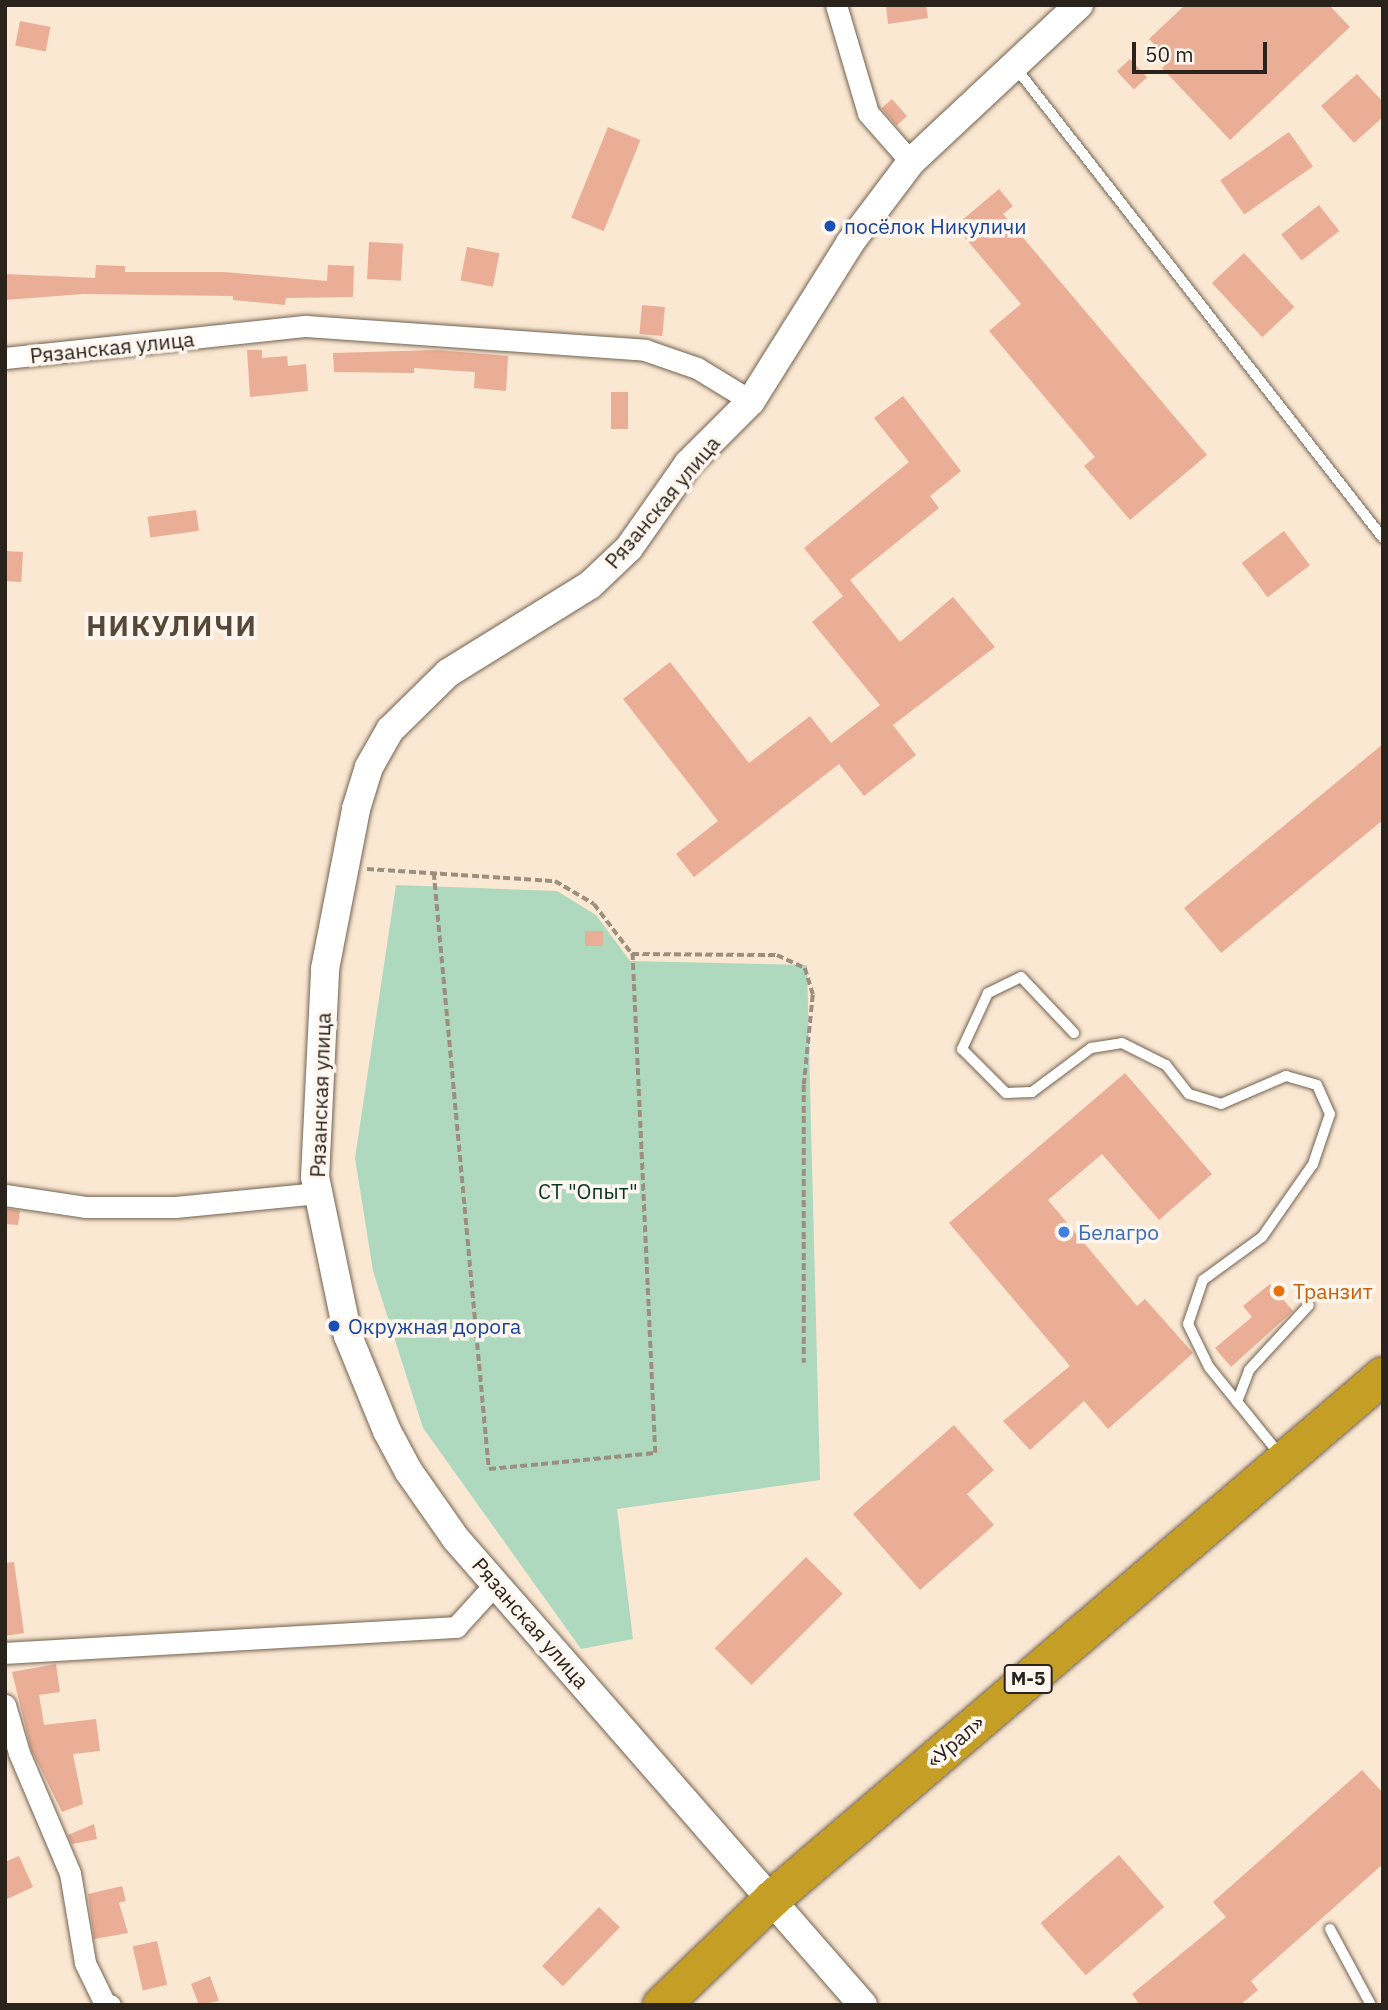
<!DOCTYPE html>
<html>
<head>
<meta charset="utf-8">
<style>
	body { margin:0 }
	#map { position:relative; width:1388px; height:2010px; overflow:hidden; background:#fbe8d3; font-family:"IBM Plex Sans",sans-serif }
	div>[style] { position:absolute }
	.green>* { inset:0; background:#aed9bf }
	.building>* { inset:0; background:#eaad96; transform-origin:0 0 }
	.path>* { height:3.5px; margin-top:-1.75px; transform-origin:0; background:repeating-linear-gradient(90deg,#9d8f80 0 7px,transparent 0 10.5px) }
	.roads { filter:drop-shadow(0 0 2px #726250) drop-shadow(0 0 2px #726250) }
	.lane>* { height:10px; margin:-5px; padding:0 5px; transform-origin:5px; border-radius:5px; background:#fff }
	.street>* { height:21px; margin:-10.5px; padding:0 10.5px; transform-origin:10.5px; border-radius:10.5px; background:#fff }
	.secondary>* { height:28px; margin:-14px; padding:0 14px; transform-origin:14px; border-radius:14px; background:#fff }
	.highway>* { height:37px; margin:-18.5px; padding:0 18.5px; transform-origin:18.5px; border-radius:18.5px; background:#c59f25 }
	.dots>* { width:19px; height:19px; translate:-50% -50%; box-sizing:border-box; border:4px solid #fff7ef; border-radius:50% }
	span { translate:-50% -50%; white-space:nowrap; text-align:center; line-height:1.15; -webkit-text-stroke:7px #fff7ef; paint-order:stroke }
	.shield-label span { padding:2px 5px; background:#fff7ef; border:2px solid; border-radius:5px; -webkit-text-stroke-width:0 }
	.shield-label { font-size:19px; color:#2a231b; font-weight:700 }
	.transit-label { font-size:21px; color:#164399 }
	.left { translate:0 -50%; text-align:left }
	.street-label { font-size:21px; color:#2a231b }
	.park-label { font-size:21px; color:#043620 }
	.shop-label { font-size:21px; color:#366cbe }
	.food-label { font-size:21px; color:#c56008 }
	.district-label { font-size:28px; color:#574736; font-weight:700; letter-spacing:2px }
	.frame { position:absolute; inset:0; border:7px solid #2a231b; pointer-events:none }
	.scale { position:absolute; left:1132px; top:42px; width:135px; height:32px; box-sizing:border-box; border:4px solid #2a231b; border-top:0; padding-left:9px; font-size:21px; line-height:24px; white-space:nowrap; color:#2a231b; -webkit-text-stroke:5px #fff7ef; paint-order:stroke }
</style>
</head>
<body>
<div id="map">
	<div class="green">
		<div style="clip-path:polygon(396px 885px,557px 891px,596px 915px,630px 961px,807px 965px,820px 1480px,617px 1509px,633px 1639px,581px 1649px,423px 1428px,373px 1271px,355px 1158px)"></div>
	</div>
	<div class="building">
		<div style="clip-path:polygon(886px 5px,926px 5px,928px 18px,888px 24px)"></div>
		<div style="clip-path:polygon(1185px 5px,1329px 5px,1350px 27px,1230px 140px,1162px 68px,1170px 61px,1149px 39px)"></div>
		<div style="left:20px;top:21px;width:31px;height:25px;rotate:11deg"></div>
		<div style="left:1130px;top:59px;width:25px;height:18px;rotate:47deg"></div>
		<div style="clip-path:polygon(1357px 74px,1383px 102px,1383px 117px,1354px 143px,1321px 106px)"></div>
		<div style="left:892px;top:99px;width:23px;height:14px;rotate:49deg"></div>
		<div style="left:608px;top:127px;width:35px;height:98px;rotate:22deg"></div>
		<div style="left:1289px;top:132px;width:42px;height:84px;rotate:55deg"></div>
		<div style="clip-path:polygon(999px 189px,1013px 206px,1003px 214px,1207px 455px,1130px 520px,1084px 466px,1095px 457px,989px 331px,1021px 304px,955px 226px)"></div>
		<div style="left:1319px;top:205px;width:33px;height:48px;rotate:52deg"></div>
		<div style="left:369px;top:242px;width:34px;height:37px;rotate:3deg"></div>
		<div style="left:467px;top:247px;width:33px;height:34px;rotate:11deg"></div>
		<div style="left:1244px;top:253px;width:74px;height:44px;rotate:47deg"></div>
		<div style="clip-path:polygon(96px 265px,125px 266px,125px 272px,224px 272px,327px 281px,328px 265px,354px 266px,353px 297px,286px 298px,285px 305px,233px 300px,233px 296px,83px 294px,5px 300px,5px 274px,95px 278px)"></div>
		<div style="left:642px;top:305px;width:23px;height:29px;rotate:5deg"></div>
		<div style="clip-path:polygon(247px 350px,262px 350px,262px 358px,287px 356px,288px 366px,306px 364px,308px 391px,250px 397px)"></div>
		<div style="clip-path:polygon(437px 350px,508px 356px,506px 391px,474px 388px,475px 372px,414px 368px,414px 373px,334px 372px,333px 353px)"></div>
		<div style="left:611px;top:392px;width:17px;height:37px"></div>
		<div style="clip-path:polygon(903px 396px,961px 471px,930px 496px,939px 508px,850px 580px,900px 642px,953px 597px,995px 647px,893px 725px,916px 755px,864px 796px,839px 764px,694px 877px,676px 854px,718px 821px,623px 699px,670px 662px,749px 763px,810px 716px,831px 743px,880px 705px,812px 622px,843px 596px,804px 548px,909px 462px,874px 418px)"></div>
		<div style="left:196px;top:510px;width:21px;height:49px;rotate:82deg"></div>
		<div style="left:1284px;top:531px;width:43px;height:53px;rotate:53deg"></div>
		<div style="left:5px;top:551px;width:18px;height:30px;rotate:3deg"></div>
		<div style="clip-path:polygon(1383px 744px,1383px 820px,1221px 953px,1184px 908px)"></div>
		<div style="left:585px;top:931px;width:18px;height:15px"></div>
		<div style="clip-path:polygon(1125px 1073px,1212px 1174px,1159px 1220px,1102px 1154px,1048px 1200px,1137px 1306px,1145px 1299px,1193px 1353px,1108px 1429px,1084px 1401px,1030px 1450px,1003px 1421px,1070px 1366px,949px 1223px)"></div>
		<div style="clip-path:polygon(5px 1208px,20px 1211px,18px 1225px,5px 1224px)"></div>
		<div style="clip-path:polygon(1270px 1284px,1293px 1311px,1231px 1367px,1215px 1348px,1252px 1317px,1243px 1306px)"></div>
		<div style="clip-path:polygon(954px 1425px,994px 1470px,967px 1494px,994px 1525px,920px 1590px,853px 1514px)"></div>
		<div style="left:806px;top:1557px;width:52px;height:129px;rotate:45deg"></div>
		<div style="clip-path:polygon(14px 1562px,24px 1633px,5px 1636px,5px 1563px)"></div>
		<div style="clip-path:polygon(56px 1664px,60px 1692px,39px 1695px,44px 1725px,96px 1719px,100px 1751px,73px 1754px,83px 1804px,62px 1812px,31px 1749px,12px 1672px)"></div>
		<div style="clip-path:polygon(1362px 1770px,1383px 1793px,1383px 1864px,1251px 1981px,1258px 1990px,1240px 2005px,1140px 2005px,1132px 1994px,1226px 1917px,1213px 1902px)"></div>
		<div style="clip-path:polygon(94px 1824px,97px 1839px,72px 1844px,68px 1835px)"></div>
		<div style="left:1119px;top:1855px;width:69px;height:104px;rotate:49deg"></div>
		<div style="clip-path:polygon(19px 1856px,33px 1887px,5px 1900px,5px 1862px)"></div>
		<div style="clip-path:polygon(122px 1886px,126px 1901px,119px 1903px,128px 1933px,94px 1939px,88px 1894px)"></div>
		<div style="left:599px;top:1907px;width:29px;height:82px;rotate:44deg"></div>
		<div style="left:157px;top:1941px;width:45px;height:25px;rotate:77deg"></div>
		<div style="clip-path:polygon(210px 1976px,219px 2001px,199px 2005px,191px 1984px)"></div>
	</div>
	<div class="path">
		<div style="left:367px;top:869px;width:188px;rotate:3.7deg"></div>
		<div style="left:555px;top:881px;width:45px;rotate:30.5deg"></div>
		<div style="left:594px;top:904px;width:63px;rotate:52.8deg"></div>
		<div style="left:632px;top:954px;width:145px;rotate:0.4deg"></div>
		<div style="left:777px;top:955px;width:31px;rotate:25deg"></div>
		<div style="left:805px;top:968px;width:28px;rotate:73deg"></div>
		<div style="left:813px;top:995px;width:90px;rotate:95.7deg"></div>
		<div style="left:804px;top:1085px;width:278px;rotate:90deg"></div>
		<div style="left:434px;top:873px;width:599px;rotate:84.73deg"></div>
		<div style="left:489px;top:1469px;width:167px;rotate:-5.5deg"></div>
		<div style="left:655px;top:1453px;width:500px;rotate:-92.6deg"></div>
	</div>
	<div class="roads">
		<div class="lane">
			<div style="left:1016px;top:68px;width:596px;rotate:52.02deg"></div>
			<div style="left:1074px;top:1033px;width:77px;rotate:-133.4deg"></div>
			<div style="left:1021px;top:977px;width:37px;rotate:154deg"></div>
			<div style="left:988px;top:993px;width:62px;rotate:114.9deg"></div>
			<div style="left:962px;top:1049px;width:62px;rotate:45deg"></div>
			<div style="left:1006px;top:1093px;width:26px;rotate:-2deg"></div>
			<div style="left:1032px;top:1092px;width:74px;rotate:-36.7deg"></div>
			<div style="left:1091px;top:1048px;width:31px;rotate:-9deg"></div>
			<div style="left:1122px;top:1043px;width:49px;rotate:26.6deg"></div>
			<div style="left:1166px;top:1065px;width:37px;rotate:52deg"></div>
			<div style="left:1189px;top:1094px;width:34px;rotate:17deg"></div>
			<div style="left:1221px;top:1104px;width:71px;rotate:-23.3deg"></div>
			<div style="left:1286px;top:1076px;width:32px;rotate:16deg"></div>
			<div style="left:1317px;top:1085px;width:32px;rotate:66deg"></div>
			<div style="left:1330px;top:1114px;width:53px;rotate:108.8deg"></div>
			<div style="left:1313px;top:1164px;width:89px;rotate:124.9deg"></div>
			<div style="left:1262px;top:1237px;width:73px;rotate:143.9deg"></div>
			<div style="left:1203px;top:1280px;width:46px;rotate:108.8deg"></div>
			<div style="left:1188px;top:1324px;width:48px;rotate:64deg"></div>
			<div style="left:1209px;top:1367px;width:114px;rotate:51deg"></div>
			<div style="left:1237px;top:1402px;width:34px;rotate:-69deg"></div>
			<div style="left:1249px;top:1370px;width:88px;rotate:-47.3deg"></div>
			<div style="left:1330px;top:1929px;width:86px;rotate:61.7deg"></div>
		</div>
		<div class="street">
			<div style="left:836px;top:5px;width:113px;rotate:73.5deg"></div>
			<div style="left:868px;top:113px;width:65px;rotate:48.7deg"></div>
			<div style="left:5px;top:358px;width:303px;rotate:-6.1deg"></div>
			<div style="left:306px;top:326px;width:340px;rotate:4deg"></div>
			<div style="left:645px;top:350px;width:55px;rotate:19.1deg"></div>
			<div style="left:697px;top:368px;width:63px;rotate:31.4deg"></div>
			<div style="left:5px;top:1195px;width:81px;rotate:8.5deg"></div>
			<div style="left:85px;top:1207px;width:90px"></div>
			<div style="left:175px;top:1207px;width:144px;rotate:-5.6deg"></div>
			<div style="left:5px;top:1653px;width:452px;rotate:-3.3deg"></div>
			<div style="left:456px;top:1627px;width:59px;rotate:-47.7deg"></div>
			<div style="left:5px;top:1705px;width:50px;rotate:73.7deg"></div>
			<div style="left:19px;top:1753px;width:130px;rotate:67deg"></div>
			<div style="left:70px;top:1873px;width:91px;rotate:80.5deg"></div>
			<div style="left:85px;top:1963px;width:46px;rotate:64deg"></div>
			<div style="left:105px;top:2004px;width:5px;rotate:11deg"></div>
		</div>
		<div class="secondary">
			<div style="left:863px;top:2005px;width:619px;rotate:-131.13deg"></div>
			<div style="left:456px;top:1539px;width:82px;rotate:-125deg"></div>
			<div style="left:409px;top:1472px;width:47px;rotate:-118.2deg"></div>
			<div style="left:387px;top:1431px;width:103px;rotate:-112.3deg"></div>
			<div style="left:348px;top:1336px;width:162px;rotate:-101.7deg"></div>
			<div style="left:315px;top:1177px;width:208px;rotate:-87.2deg"></div>
			<div style="left:325px;top:969px;width:163px;rotate:-79deg"></div>
			<div style="left:356px;top:809px;width:44px;rotate:-72.8deg"></div>
			<div style="left:369px;top:767px;width:43px;rotate:-60.4deg"></div>
			<div style="left:390px;top:730px;width:81px;rotate:-44.5deg"></div>
			<div style="left:448px;top:673px;width:167px;rotate:-31.8deg"></div>
			<div style="left:590px;top:585px;width:54px;rotate:-43.5deg"></div>
			<div style="left:629px;top:548px;width:103px;rotate:-54.9deg"></div>
			<div style="left:688px;top:464px;width:89px;rotate:-45deg"></div>
			<div style="left:751px;top:401px;width:186px;rotate:-57.9deg"></div>
			<div style="left:850px;top:243px;width:101px;rotate:-53deg"></div>
			<div style="left:911px;top:162px;width:230px;rotate:-43.1deg"></div>
		</div>
		<div class="highway">
			<div style="left:661px;top:2005px;width:154px;rotate:-43.9deg"></div>
			<div style="left:772px;top:1898px;width:804px;rotate:-40.56deg"></div>
		</div>
	</div>
	<div class="dots">
		<div style="left:830px;top:226px;background:#1a4fb4"></div>
		<div style="left:1064px;top:1232px;background:#3f7fe0"></div>
		<div style="left:1279px;top:1291px;background:#e8710a"></div>
		<div style="left:334px;top:1326px;background:#1a4fb4"></div>
	</div>
	<div class="shield-label">
		<span style="left:1028px;top:1679px">М-5</span>
	</div>
	<div class="transit-label">
		<span class="left" style="left:844px;top:226px">посёлок Никуличи</span>
		<span class="left" style="left:348px;top:1326px">Окружная дорога</span>
	</div>
	<div class="street-label">
		<span style="left:112px;top:347px;rotate:-6deg">Рязанская улица</span>
		<span style="left:662px;top:502px;rotate:-50deg">Рязанская улица</span>
		<span style="left:320px;top:1095px;rotate:-88deg">Рязанская улица</span>
		<span style="left:531px;top:1623px;rotate:49deg">Рязанская улица</span>
		<span style="left:955px;top:1741px;rotate:-41deg">«Урал»</span>
	</div>
	<div class="park-label">
		<span style="left:588px;top:1191px">СТ "Опыт"</span>
	</div>
	<div class="shop-label">
		<span class="left" style="left:1078px;top:1232px">Белагро</span>
	</div>
	<div class="food-label">
		<span class="left" style="left:1293px;top:1291px">Транзит</span>
	</div>
	<div class="district-label">
		<span style="left:172px;top:626px">НИКУЛИЧИ</span>
	</div>
	<div class="frame"></div>
	<div class="scale">50 m</div>
</div>
</body>
</html>
